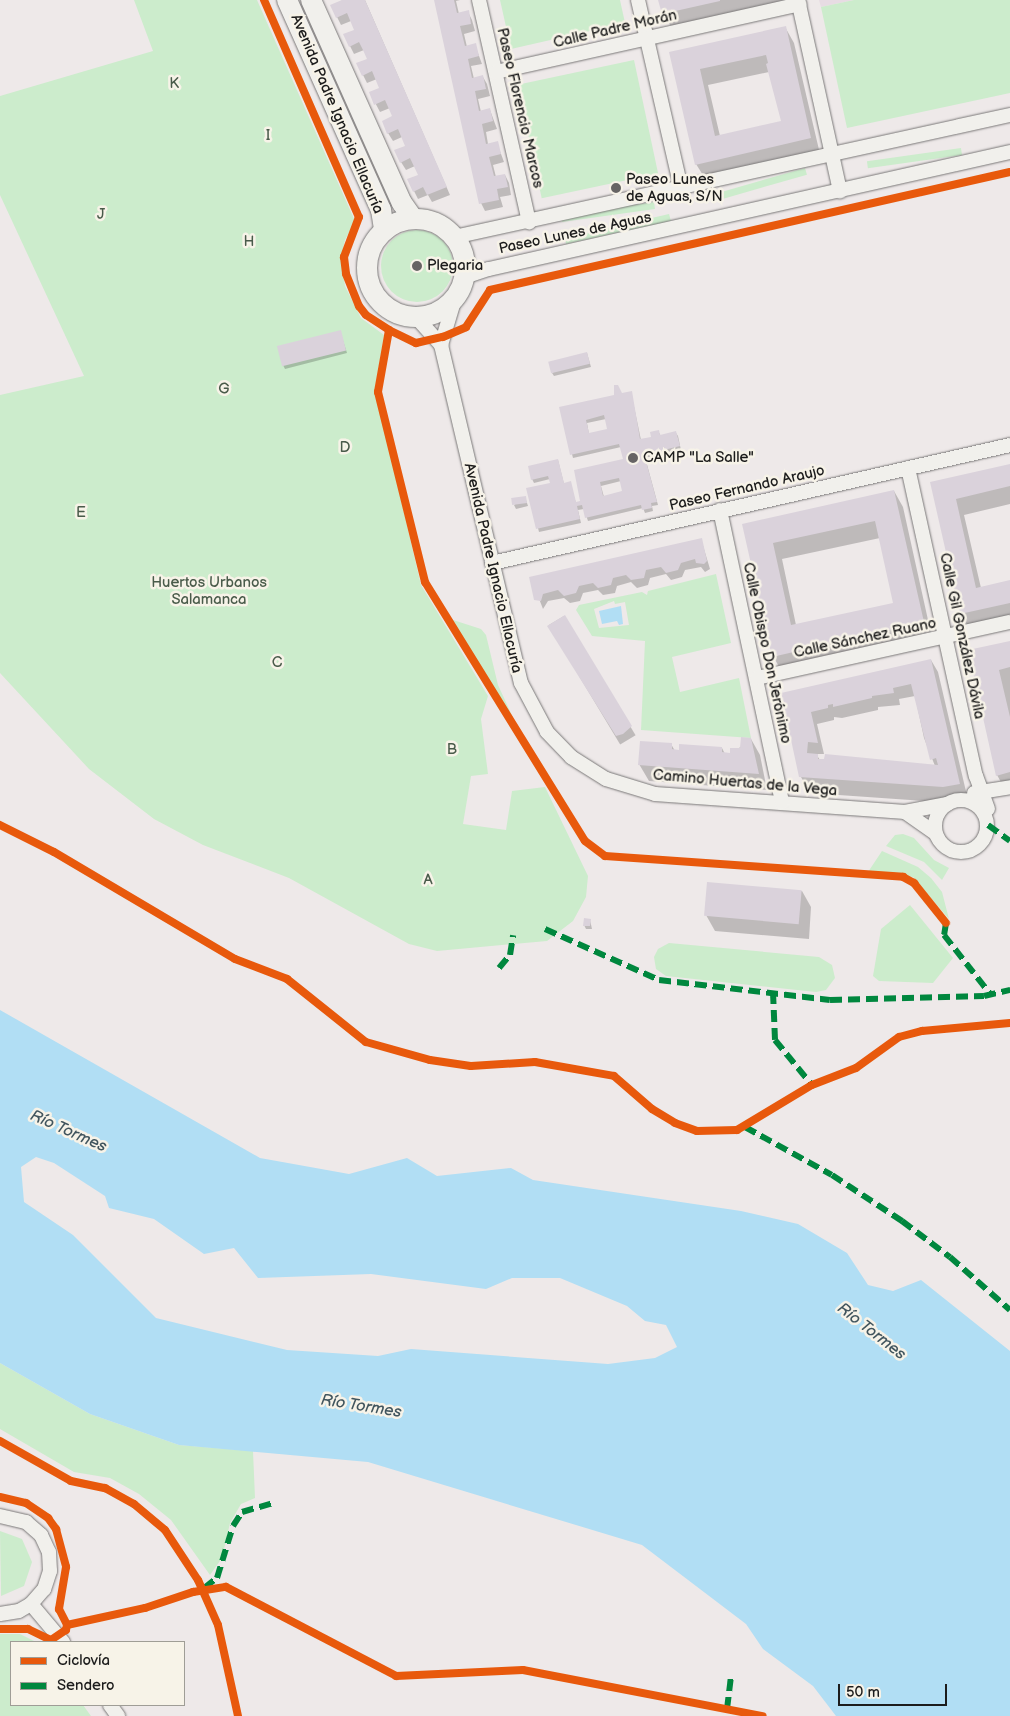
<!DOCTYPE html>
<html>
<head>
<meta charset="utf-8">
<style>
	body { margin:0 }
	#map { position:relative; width:1010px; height:1716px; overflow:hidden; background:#eee9e9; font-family:"Balsamiq Sans",sans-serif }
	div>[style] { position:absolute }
	.built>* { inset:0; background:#e7dce3 }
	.green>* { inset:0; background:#cceccc; transform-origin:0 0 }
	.round { border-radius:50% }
	.water>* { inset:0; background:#b1def4 }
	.shadow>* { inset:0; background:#0003; transform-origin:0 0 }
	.building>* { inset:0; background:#dad2db; transform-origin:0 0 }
	.roads { filter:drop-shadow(0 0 1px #7a7878) drop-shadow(0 0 1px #7a7878) }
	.street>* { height:14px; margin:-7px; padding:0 7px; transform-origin:7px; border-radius:7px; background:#f1f0ec }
	.street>.ring { margin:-7px; padding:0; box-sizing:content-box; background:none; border:14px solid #f1f0ec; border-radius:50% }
	.secondary>* { height:20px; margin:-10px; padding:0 10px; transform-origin:10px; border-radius:10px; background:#f1f0ec }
	.secondary>.ring { margin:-10px; padding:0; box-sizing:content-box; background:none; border:20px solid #f1f0ec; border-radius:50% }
	.quiet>* { height:6px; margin-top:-3px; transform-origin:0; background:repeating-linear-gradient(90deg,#00873e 0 12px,transparent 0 18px) }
	.cycleway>* { height:8px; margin:-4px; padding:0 4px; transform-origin:4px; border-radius:4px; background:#e8590c }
	.dots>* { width:14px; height:14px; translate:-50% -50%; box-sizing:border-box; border:2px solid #f7f3e8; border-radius:50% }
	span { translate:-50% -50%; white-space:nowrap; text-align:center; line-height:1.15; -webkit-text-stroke:5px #f7f3e8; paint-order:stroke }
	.street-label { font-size:15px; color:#1c1c1c }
	.park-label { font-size:15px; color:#495b4a }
	.poi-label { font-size:15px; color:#1c1c1c }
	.left { translate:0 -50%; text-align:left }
	.water-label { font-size:16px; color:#41555e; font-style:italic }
	.legend { position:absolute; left:10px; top:1641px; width:175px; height:65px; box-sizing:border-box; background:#f7f3e8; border:1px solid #9f9d96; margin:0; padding:6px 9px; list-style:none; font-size:15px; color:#1c1c1c }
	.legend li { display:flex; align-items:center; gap:10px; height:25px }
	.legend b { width:25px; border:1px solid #9f9d96 }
	.scale { position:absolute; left:838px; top:1684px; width:109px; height:22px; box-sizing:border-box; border:2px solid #1c1c1c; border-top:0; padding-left:6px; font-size:15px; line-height:18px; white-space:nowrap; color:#1c1c1c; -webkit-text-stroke:4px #f7f3e8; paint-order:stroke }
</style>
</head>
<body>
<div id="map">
	<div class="built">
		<div style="clip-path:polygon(819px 0,854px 0,821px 7px)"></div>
	</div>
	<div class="green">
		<div style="clip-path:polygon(134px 0,257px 0,355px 221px,345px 240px,341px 257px,345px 286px,361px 318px,384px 335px,375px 389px,421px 585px,488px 696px,481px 719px,488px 774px,471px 776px,463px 824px,506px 830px,512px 791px,545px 787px,588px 876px,586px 897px,573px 921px,547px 941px,437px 951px,409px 944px,289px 878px,203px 845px,154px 819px,89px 769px,0 673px,0 395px,84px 376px,0 195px,0 96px,153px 51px)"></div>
		<div style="clip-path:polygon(500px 0,620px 0,625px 23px,511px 49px)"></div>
		<div style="clip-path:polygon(854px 0,1010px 0,1010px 93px,847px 128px,821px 7px)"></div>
		<div style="left:634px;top:60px;width:116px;height:119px;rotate:78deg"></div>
		<div style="left:961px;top:148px;width:7px;height:95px;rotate:82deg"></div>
		<div style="left:805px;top:168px;width:7px;height:95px;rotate:74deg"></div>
		<div style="left:654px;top:202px;width:7px;height:94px;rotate:82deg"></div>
		<div style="clip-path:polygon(669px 214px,671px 221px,566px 244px,565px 238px)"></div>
		<div class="round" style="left:381px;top:230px;width:72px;height:72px"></div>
		<div style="clip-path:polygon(evenodd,716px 574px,731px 643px,672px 657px,680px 692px,739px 678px,751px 738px,641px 730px,645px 641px,592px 636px,576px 610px,579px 605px,642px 592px,647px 595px,648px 591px,716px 574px,614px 601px,615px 604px,625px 602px,629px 625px,599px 628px,594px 609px,614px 601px)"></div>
		<div style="clip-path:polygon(450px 619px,481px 629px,486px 635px,498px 685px,515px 722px)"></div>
		<div style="clip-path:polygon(903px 834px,914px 838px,934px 860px,949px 868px,942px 880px,924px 862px,886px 846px,895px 835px)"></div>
		<div style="clip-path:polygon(882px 851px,918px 867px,931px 878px,942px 892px,949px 919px,913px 877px,868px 872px)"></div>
		<div style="clip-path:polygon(910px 905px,953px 958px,933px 983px,879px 981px,873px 976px,881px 929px)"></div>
		<div style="clip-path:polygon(669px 943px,819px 957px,832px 965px,835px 978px,826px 990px,816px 992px,666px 976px,656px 969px,654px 957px,658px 949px)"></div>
		<div style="clip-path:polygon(0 1363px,90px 1414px,179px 1445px,253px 1451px,255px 1498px,241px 1504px,230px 1523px,222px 1558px,210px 1575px,171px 1520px,139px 1494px,110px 1478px,74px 1472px,0 1429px)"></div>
		<div style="clip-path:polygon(0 1531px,22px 1539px,32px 1562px,24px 1586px,1px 1596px)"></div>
		<div style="clip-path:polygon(0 1634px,20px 1634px,36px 1642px,11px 1642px,11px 1705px,83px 1705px,91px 1716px,0 1716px)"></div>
	</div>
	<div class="water">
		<div style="clip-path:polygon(621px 606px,623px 624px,619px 625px,617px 621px,602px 624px,599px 611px)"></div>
		<div style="clip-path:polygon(evenodd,0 1010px,260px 1158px,349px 1174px,407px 1158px,437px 1176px,511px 1168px,533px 1180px,741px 1211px,798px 1224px,847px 1253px,868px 1285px,893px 1291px,921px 1280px,1010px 1351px,1010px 1716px,836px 1716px,813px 1686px,763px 1649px,746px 1624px,642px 1545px,368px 1462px,179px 1445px,90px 1414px,0 1363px,0 1010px,36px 1157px,54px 1163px,105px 1196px,109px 1208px,154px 1219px,204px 1254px,234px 1248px,258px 1278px,371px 1274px,486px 1289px,512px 1278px,560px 1278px,627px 1306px,645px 1321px,666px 1325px,677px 1347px,655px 1358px,608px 1364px,411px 1349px,378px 1356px,287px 1350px,156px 1318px,73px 1235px,24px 1202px,21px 1167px,36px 1157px)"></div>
	</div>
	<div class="shadow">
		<div style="clip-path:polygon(342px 0,365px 0,450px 195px,432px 202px,428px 195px,418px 199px,414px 191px,419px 175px,415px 166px,406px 170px,401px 162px,406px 146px,402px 137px,393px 141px,388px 133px,394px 117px,390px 108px,380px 112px,370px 93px,381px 88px,377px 79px,367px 83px,363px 75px,368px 59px,364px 50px,354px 54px,350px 46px,356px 30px,351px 21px,341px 25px,337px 17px)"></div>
		<div style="clip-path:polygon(436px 0,460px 0,456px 1px,459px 14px,468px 12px,472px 20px,475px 31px,464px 34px,467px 47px,475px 45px,482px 64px,471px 66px,474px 79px,483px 77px,487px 84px,490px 96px,478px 99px,481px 112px,490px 110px,497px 129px,486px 132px,488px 144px,497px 143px,504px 162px,493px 165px,496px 177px,505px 175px,509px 183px,511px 195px,500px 197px,503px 207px,485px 211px,481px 203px)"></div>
		<div style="clip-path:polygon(660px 0,785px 0,786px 4px,672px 30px)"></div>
		<div style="clip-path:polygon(evenodd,785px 27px,794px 43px,820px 154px,706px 180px,696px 164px,671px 53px,785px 27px,769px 72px,783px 122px,720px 136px,708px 85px,769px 72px)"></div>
		<div style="clip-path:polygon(340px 331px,347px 353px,285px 369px,283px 365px)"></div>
		<div style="clip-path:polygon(587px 353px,591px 367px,554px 376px,552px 373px)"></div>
		<div style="clip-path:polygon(evenodd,631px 392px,641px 440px,652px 438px,658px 431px,661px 436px,676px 433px,678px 436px,681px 450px,664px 453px,666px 457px,645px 457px,658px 505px,652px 506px,653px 511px,645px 513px,643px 508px,588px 521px,584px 509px,578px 510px,581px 523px,539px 532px,528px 489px,551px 484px,550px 479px,534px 483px,532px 479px,558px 460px,564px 484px,570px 483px,576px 503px,582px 501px,575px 471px,624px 460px,621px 447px,573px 458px,560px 408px,631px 392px,606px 419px,609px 430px,589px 434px,587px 423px,606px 419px,631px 392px,621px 481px,623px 492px,604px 497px,601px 486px,621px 481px)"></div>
		<div style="clip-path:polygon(1010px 466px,1010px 504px,964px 515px,981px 588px,1010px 582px,1010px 621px,970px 630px,961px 614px,932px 483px)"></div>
		<div style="clip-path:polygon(evenodd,894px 491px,903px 507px,932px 638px,782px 672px,773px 656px,744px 525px,894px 491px,880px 538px,894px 604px,796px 625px,782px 559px,880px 538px)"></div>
		<div style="clip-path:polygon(525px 497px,528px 506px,516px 509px,514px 505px)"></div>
		<div style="clip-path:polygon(701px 539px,710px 569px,705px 572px,701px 567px,685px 570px,682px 577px,671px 580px,666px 574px,650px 578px,648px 585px,637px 588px,631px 582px,617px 586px,615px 593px,603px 595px,598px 590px,583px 593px,580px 601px,570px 603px,564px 598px,548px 601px,543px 609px,531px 578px)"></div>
		<div style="left:564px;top:616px;width:139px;height:18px;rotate:59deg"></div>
		<div style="clip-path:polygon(1010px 642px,1010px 790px,1006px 791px,997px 775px,969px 651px)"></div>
		<div style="clip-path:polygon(evenodd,931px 660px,938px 672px,968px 800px,953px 803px,810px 793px,801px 777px,782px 694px,931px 660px,915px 696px,924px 738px,935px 766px,820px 760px,816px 754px,824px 754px,817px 724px,834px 720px,834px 717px,842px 718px,878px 710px,878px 707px,900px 705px,899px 699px,915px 696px)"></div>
		<div style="clip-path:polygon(751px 739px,760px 755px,767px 790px,649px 781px,639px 764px,671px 744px,675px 751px,722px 748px,725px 754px,731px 754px)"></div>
		<div style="clip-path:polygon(802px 891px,811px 907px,809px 939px,715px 931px,706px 915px)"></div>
		<div style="clip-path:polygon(590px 920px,592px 929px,586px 929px,584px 925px)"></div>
	</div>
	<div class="building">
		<div style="clip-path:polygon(342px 0,365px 0,447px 187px,427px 195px,423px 187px,413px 192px,407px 179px,418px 175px,410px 158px,400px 163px,394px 150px,405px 146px,398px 129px,387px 134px,382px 121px,392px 116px,385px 100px,374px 105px,369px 92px,379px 88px,372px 71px,362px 76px,356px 63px,367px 59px,363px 50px,359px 42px,349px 47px,343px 34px,354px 30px,347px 13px,336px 18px,330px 5px)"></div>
		<div style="clip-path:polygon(434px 0,454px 0,457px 13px,469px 10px,471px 24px,460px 26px,465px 46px,476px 43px,479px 56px,468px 59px,472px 78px,483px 75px,486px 89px,475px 91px,479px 111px,490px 108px,493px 121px,482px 124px,486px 144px,498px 141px,499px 145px,501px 154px,489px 157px,494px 176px,505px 174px,508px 187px,497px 189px,499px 200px,479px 204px)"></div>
		<div style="clip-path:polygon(658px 0,720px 0,720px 1px,662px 14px)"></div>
		<div style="clip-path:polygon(evenodd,786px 26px,811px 138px,695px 165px,669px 52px,786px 26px,766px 55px,768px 63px,766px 64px,781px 121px,715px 136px,700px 69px,766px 55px)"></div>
		<div style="left:341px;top:330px;width:21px;height:66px;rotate:76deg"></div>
		<div style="left:587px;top:352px;width:12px;height:40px;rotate:76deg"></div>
		<div style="clip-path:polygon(evenodd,614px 385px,618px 385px,622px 393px,632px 391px,640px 439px,651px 437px,650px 432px,654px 431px,659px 430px,660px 435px,676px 431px,680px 446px,664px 450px,665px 454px,644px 454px,657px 502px,651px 503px,652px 508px,642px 510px,641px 505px,585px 518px,582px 505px,577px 506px,580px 519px,536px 529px,526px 488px,550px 483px,548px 476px,531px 480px,528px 466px,558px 459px,564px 483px,571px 481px,576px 502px,580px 501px,574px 470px,623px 459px,619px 444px,570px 455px,559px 407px,614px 395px,614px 385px,604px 415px,607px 429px,589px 433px,586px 420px,604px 415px,614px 385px,619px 478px,622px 491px,603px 496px,600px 482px,619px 478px)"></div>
		<div style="clip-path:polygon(1010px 464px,1010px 486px,956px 499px,976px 588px,1010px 580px,1010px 603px,960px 614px,930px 482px)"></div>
		<div style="clip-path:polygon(evenodd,894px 490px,924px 622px,772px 657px,742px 524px,894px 490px,875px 521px,893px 603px,791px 625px,773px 543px,875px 521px)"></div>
		<div style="left:526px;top:496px;width:7px;height:15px;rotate:82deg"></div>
		<div style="clip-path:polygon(702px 538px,707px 561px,704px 564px,696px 563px,695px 559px,681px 563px,678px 570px,666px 573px,661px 567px,646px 570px,644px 578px,631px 580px,626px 575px,613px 578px,611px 585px,598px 588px,593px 583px,579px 586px,576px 593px,564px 596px,558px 590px,543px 594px,541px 601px,534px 600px,529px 577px)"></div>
		<div style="clip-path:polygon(565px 615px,632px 726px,623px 734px,616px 736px,547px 626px)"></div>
		<div style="clip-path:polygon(1010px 641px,1010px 667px,999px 670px,1010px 717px,1010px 772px,996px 776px,968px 650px)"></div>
		<div style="clip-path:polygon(evenodd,931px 659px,960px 784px,943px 787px,799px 777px,781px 693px,931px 659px,911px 684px,930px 760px,936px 758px,938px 765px,825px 754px,824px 759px,818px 759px,818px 754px,807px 753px,808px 742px,818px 743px,811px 712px,828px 708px,828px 705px,833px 704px,833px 707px,872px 698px,872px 696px,894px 693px,893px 688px,911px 684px)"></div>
		<div style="clip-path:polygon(741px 737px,751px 738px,759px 774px,638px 765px,640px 741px,672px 743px,672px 749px,679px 750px,679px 744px,722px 747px,722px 752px,730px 753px,730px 748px,740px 748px)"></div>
		<div style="left:707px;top:882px;width:95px;height:34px;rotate:5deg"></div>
		<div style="clip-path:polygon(584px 918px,591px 919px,590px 926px,583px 926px)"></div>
	</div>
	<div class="roads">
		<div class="street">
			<div style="left:479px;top:0;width:228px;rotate:77.3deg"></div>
			<div style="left:638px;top:0;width:193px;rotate:77.1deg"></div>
			<div style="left:798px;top:0;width:196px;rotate:77.6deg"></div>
			<div style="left:496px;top:72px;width:311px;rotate:-12.6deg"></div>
			<div style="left:454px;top:237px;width:569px;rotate:-12.38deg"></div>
			<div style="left:464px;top:277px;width:26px;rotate:-18deg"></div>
			<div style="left:489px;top:269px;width:534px;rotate:-12.66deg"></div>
			<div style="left:416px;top:317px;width:38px;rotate:48deg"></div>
			<div style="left:441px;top:345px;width:347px;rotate:76.7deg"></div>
			<div style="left:521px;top:683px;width:55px;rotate:62deg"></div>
			<div style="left:547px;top:732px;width:35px;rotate:46deg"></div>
			<div style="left:571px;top:757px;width:41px;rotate:32.2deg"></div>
			<div style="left:606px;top:779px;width:51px;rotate:17deg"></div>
			<div style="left:655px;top:794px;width:251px;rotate:4.1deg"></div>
			<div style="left:905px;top:812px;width:43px;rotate:-10.8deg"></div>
			<div style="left:441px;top:345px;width:49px;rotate:-73.4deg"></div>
			<div style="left:908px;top:468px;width:315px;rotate:77.6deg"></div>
			<div style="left:976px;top:776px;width:35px;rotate:70deg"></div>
			<div style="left:720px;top:510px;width:299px;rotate:78deg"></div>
			<div style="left:492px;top:563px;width:531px;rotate:-12.83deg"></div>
			<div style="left:757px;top:678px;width:259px;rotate:-12.5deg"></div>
			<div style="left:974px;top:793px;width:36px;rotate:-9deg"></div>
			<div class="ring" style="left:935px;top:800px;width:38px;height:38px"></div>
			<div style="left:905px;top:812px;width:37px;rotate:35deg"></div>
			<div style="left:0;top:1516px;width:27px;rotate:13deg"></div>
			<div style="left:26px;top:1522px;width:20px;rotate:41deg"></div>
			<div style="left:41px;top:1535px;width:19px;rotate:65deg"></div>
			<div style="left:49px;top:1552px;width:19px;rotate:87deg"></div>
			<div style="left:50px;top:1571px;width:19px;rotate:108deg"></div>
			<div style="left:44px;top:1589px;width:20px;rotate:131deg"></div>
			<div style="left:31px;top:1604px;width:14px;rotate:150deg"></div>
			<div style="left:19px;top:1611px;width:19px;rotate:171deg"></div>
			<div style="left:31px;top:1604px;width:50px;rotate:49.9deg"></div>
			<div style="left:110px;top:1705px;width:14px;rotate:54deg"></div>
		</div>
		<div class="secondary">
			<div style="left:287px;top:0;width:230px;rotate:65.9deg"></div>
			<div style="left:381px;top:210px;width:20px;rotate:81deg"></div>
			<div style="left:311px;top:0;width:222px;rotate:65.9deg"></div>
			<div style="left:402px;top:203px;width:19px;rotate:55deg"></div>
			<div class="ring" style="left:367px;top:219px;width:78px;height:78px"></div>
		</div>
	</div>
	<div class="quiet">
		<div style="left:988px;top:825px;width:27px;rotate:36deg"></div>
		<div style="left:946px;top:923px;width:12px;rotate:99deg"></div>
		<div style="left:944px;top:935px;width:76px;rotate:51.9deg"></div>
		<div style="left:545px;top:929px;width:125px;rotate:24.1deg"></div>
		<div style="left:659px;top:980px;width:172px;rotate:6.7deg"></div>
		<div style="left:830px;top:1000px;width:154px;rotate:-1.5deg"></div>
		<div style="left:984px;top:996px;width:27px;rotate:-13deg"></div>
		<div style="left:499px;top:968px;width:17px;rotate:-50deg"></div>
		<div style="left:510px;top:955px;width:20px;rotate:-81deg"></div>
		<div style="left:773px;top:992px;width:48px;rotate:87.6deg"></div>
		<div style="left:775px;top:1040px;width:58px;rotate:50.6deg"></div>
		<div style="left:745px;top:1127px;width:99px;rotate:28.9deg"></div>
		<div style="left:832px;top:1175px;width:84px;rotate:33.3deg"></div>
		<div style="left:902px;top:1221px;width:60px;rotate:36.9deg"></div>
		<div style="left:950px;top:1257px;width:80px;rotate:41.5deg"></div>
		<div style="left:204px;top:1588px;width:16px;rotate:-38deg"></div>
		<div style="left:217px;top:1578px;width:54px;rotate:-72.9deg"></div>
		<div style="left:233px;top:1526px;width:17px;rotate:-57deg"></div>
		<div style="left:242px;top:1512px;width:32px;rotate:-16deg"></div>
		<div style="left:727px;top:1709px;width:31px;rotate:-83deg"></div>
	</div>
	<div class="cycleway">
		<div style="left:264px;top:0;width:237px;rotate:66.4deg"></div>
		<div style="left:359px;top:217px;width:43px;rotate:110.6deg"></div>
		<div style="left:344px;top:257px;width:17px;rotate:83deg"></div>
		<div style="left:346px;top:274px;width:35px;rotate:68deg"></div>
		<div style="left:359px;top:306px;width:11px;rotate:52deg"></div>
		<div style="left:366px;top:315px;width:27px;rotate:33deg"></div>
		<div style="left:389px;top:330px;width:63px;rotate:100.1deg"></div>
		<div style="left:378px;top:392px;width:196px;rotate:76.1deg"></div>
		<div style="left:425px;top:582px;width:304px;rotate:58.3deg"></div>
		<div style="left:585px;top:841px;width:25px;rotate:37deg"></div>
		<div style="left:605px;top:856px;width:299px;rotate:4deg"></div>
		<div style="left:903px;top:877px;width:13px;rotate:29deg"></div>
		<div style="left:914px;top:883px;width:51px;rotate:51.3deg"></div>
		<div style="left:389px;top:330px;width:30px;rotate:26deg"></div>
		<div style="left:416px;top:343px;width:28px;rotate:-13deg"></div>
		<div style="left:443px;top:337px;width:25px;rotate:-23deg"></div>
		<div style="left:466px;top:327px;width:44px;rotate:-57deg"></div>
		<div style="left:490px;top:290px;width:533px;rotate:-12.79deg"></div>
		<div style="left:0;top:825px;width:60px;rotate:26.6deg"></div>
		<div style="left:54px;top:852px;width:210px;rotate:30.6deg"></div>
		<div style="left:235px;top:959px;width:56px;rotate:21deg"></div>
		<div style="left:287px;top:979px;width:101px;rotate:38.6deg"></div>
		<div style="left:366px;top:1042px;width:66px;rotate:15.7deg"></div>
		<div style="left:430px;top:1060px;width:41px;rotate:8.3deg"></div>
		<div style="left:471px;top:1066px;width:64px;rotate:-3.6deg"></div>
		<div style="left:535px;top:1062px;width:80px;rotate:10deg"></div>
		<div style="left:614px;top:1076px;width:50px;rotate:41deg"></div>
		<div style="left:652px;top:1109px;width:27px;rotate:31deg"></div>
		<div style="left:675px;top:1123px;width:23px;rotate:20deg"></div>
		<div style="left:697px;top:1131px;width:40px;rotate:-1.4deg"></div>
		<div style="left:737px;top:1130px;width:87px;rotate:-31deg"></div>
		<div style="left:812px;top:1085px;width:47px;rotate:-21.1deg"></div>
		<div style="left:856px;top:1068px;width:53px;rotate:-35.8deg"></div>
		<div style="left:899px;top:1037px;width:24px;rotate:-15deg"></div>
		<div style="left:922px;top:1031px;width:88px;rotate:-5.2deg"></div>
		<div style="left:0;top:1441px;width:81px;rotate:29.4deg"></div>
		<div style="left:71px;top:1481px;width:35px;rotate:12deg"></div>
		<div style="left:105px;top:1488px;width:33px;rotate:29deg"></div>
		<div style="left:134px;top:1504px;width:40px;rotate:40deg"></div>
		<div style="left:165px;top:1530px;width:60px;rotate:56.6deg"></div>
		<div style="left:198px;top:1580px;width:49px;rotate:66deg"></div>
		<div style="left:218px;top:1625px;width:93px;rotate:77.6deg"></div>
		<div style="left:0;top:1497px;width:27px;rotate:13deg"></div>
		<div style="left:26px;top:1503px;width:27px;rotate:34deg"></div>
		<div style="left:48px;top:1518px;width:14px;rotate:54deg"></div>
		<div style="left:56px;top:1529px;width:39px;rotate:75deg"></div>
		<div style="left:66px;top:1567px;width:43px;rotate:99.5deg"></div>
		<div style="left:59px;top:1609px;width:18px;rotate:63deg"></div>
		<div style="left:67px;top:1625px;width:80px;rotate:-12.3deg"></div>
		<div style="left:145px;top:1608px;width:51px;rotate:-18.4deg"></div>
		<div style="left:193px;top:1592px;width:33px;rotate:-9deg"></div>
		<div style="left:226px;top:1587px;width:192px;rotate:27.6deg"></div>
		<div style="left:396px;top:1676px;width:127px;rotate:-2.7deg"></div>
		<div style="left:523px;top:1670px;width:244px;rotate:10.9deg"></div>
		<div style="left:0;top:1629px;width:28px"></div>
		<div style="left:28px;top:1629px;width:25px;rotate:26deg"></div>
		<div style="left:51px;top:1640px;width:18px;rotate:-34deg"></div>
		<div style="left:66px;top:1630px;width:5px;rotate:-79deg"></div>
	</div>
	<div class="dots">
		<div style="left:616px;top:188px;background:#666464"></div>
		<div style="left:417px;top:266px;background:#666464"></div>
		<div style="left:633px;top:458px;background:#666464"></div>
	</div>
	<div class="street-label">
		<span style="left:615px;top:29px;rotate:-13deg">Calle Padre Morán</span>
		<span style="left:520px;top:108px;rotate:77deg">Paseo Florencio Marcos</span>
		<span style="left:337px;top:114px;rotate:67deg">Avenida Padre Ignacio Ellacuría</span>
		<span style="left:575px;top:233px;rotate:-12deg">Paseo Lunes de Aguas</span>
		<span style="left:747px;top:488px;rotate:-13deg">Paseo Fernando Araujo</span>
		<span style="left:493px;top:568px;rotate:77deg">Avenida Padre Ignacio Ellacuría</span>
		<span style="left:962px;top:636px;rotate:78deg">Calle Gil González Dávila</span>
		<span style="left:865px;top:638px;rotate:-12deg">Calle Sánchez Ruano</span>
		<span style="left:767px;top:653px;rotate:78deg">Calle Obispo Don Jerónimo</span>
		<span style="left:745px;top:783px;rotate:5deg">Camino Huertas de la Vega</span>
	</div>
	<div class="park-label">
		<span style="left:174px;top:84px">K</span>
		<span style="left:268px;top:136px">I</span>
		<span style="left:101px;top:215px">J</span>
		<span style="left:249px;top:242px">H</span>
		<span style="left:224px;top:389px">G</span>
		<span style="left:345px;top:448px">D</span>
		<span style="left:81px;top:513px">E</span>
		<span style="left:209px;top:591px">Huertos Urbanos<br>Salamanca</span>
		<span style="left:277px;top:663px">C</span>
		<span style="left:452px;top:750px">B</span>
		<span style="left:428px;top:880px">A</span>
	</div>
	<div class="poi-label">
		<span class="left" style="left:626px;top:188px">Paseo Lunes<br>de Aguas, S/N</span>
		<span class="left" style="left:427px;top:266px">Plegaria</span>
		<span class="left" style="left:643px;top:458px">CAMP "La Salle"</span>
	</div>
	<div class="water-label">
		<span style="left:68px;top:1132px;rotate:24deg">Río Tormes</span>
		<span style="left:871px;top:1332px;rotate:38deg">Río Tormes</span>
		<span style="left:361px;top:1407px;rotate:9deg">Río Tormes</span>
	</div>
	<ul class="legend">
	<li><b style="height:6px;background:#e8590c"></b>Ciclovía</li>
	<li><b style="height:6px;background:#00873e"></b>Sendero</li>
	</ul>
	<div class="scale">50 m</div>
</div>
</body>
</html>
